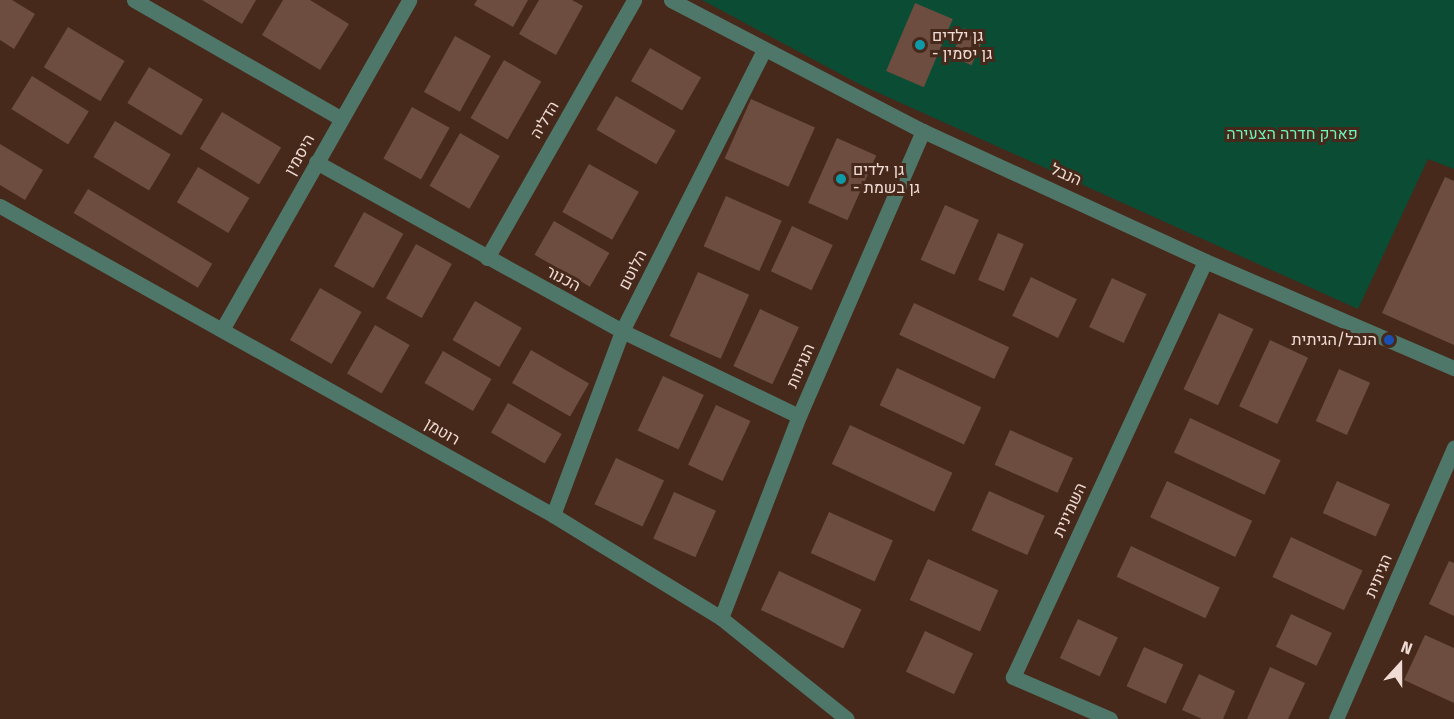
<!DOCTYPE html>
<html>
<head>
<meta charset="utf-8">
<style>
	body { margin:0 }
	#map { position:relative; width:1454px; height:719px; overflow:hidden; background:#46291b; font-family:"Fira Sans",Heebo,sans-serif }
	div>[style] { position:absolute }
	.green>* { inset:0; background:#0a4c34 }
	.building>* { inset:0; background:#6d4d3f; transform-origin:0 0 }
	.minor>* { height:15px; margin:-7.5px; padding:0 7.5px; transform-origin:7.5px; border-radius:7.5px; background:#4e7769 }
	.dots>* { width:16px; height:16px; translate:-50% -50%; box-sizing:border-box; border:3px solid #46291b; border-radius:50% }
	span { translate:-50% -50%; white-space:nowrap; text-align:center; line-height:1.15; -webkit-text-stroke:6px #46291b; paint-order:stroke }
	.poi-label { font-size:16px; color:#f0dcd4 }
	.left { translate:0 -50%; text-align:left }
	.right { translate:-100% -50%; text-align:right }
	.street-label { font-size:16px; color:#f0dcd4 }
	.park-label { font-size:16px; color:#6df4bb }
	.north { position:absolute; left:1370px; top:635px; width:60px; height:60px; -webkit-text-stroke:4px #46291b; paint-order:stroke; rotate:21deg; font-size:16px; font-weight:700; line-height:24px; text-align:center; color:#f0dcd4 }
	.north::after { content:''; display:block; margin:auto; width:21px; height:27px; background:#f0dcd4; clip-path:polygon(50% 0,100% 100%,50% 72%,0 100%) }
</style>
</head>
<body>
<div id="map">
	<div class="green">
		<div style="clip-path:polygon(702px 0,1454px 0,1454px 169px,1428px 159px,1358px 309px,861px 85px)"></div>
	</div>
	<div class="building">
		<div style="clip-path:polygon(0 0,12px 0,35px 14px,14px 49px,0 40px)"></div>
		<div style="clip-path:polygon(202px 0,256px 0,242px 24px)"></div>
		<div style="clip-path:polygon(283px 0,310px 0,349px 24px,320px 70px,262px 35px)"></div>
		<div style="clip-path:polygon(477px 0,528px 0,513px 27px,474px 5px)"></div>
		<div style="clip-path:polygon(539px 0,572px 0,583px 6px,556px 55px,519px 34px)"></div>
		<div style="left:915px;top:3px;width:41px;height:74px;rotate:23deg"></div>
		<div style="left:68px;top:27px;width:66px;height:47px;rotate:31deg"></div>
		<div style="left:964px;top:28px;width:22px;height:31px;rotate:24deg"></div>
		<div style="left:455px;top:36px;width:41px;height:64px;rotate:29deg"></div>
		<div style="left:650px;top:48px;width:59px;height:38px;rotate:30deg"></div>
		<div style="left:504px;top:60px;width:43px;height:67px;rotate:30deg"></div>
		<div style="left:149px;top:67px;width:63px;height:42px;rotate:31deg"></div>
		<div style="left:32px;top:76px;width:67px;height:39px;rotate:32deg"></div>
		<div style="left:616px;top:96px;width:69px;height:39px;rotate:30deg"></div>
		<div style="left:751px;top:99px;width:70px;height:65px;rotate:24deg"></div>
		<div style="left:412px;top:107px;width:43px;height:59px;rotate:29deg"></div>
		<div style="left:222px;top:112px;width:69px;height:43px;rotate:31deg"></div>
		<div style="left:115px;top:121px;width:65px;height:42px;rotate:31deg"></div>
		<div style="left:460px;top:133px;width:46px;height:61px;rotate:30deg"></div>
		<div style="left:837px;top:138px;width:43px;height:71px;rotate:24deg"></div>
		<div style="clip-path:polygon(0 144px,43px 170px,25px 200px,0 185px)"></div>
		<div style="left:589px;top:164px;width:57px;height:55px;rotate:29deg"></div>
		<div style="left:198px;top:167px;width:60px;height:41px;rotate:31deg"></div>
		<div style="clip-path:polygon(1445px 177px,1454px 181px,1454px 345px,1382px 313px)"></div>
		<div style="left:88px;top:189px;width:145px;height:28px;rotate:31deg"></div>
		<div style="left:726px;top:196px;width:61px;height:55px;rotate:24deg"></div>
		<div style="left:945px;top:205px;width:37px;height:60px;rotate:24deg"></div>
		<div style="left:364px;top:212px;width:45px;height:62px;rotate:29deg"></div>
		<div style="left:554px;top:221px;width:64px;height:39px;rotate:30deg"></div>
		<div style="left:792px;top:226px;width:45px;height:50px;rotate:25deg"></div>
		<div style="left:998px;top:233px;width:28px;height:51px;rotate:23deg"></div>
		<div style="left:416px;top:244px;width:41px;height:62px;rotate:29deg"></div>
		<div style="left:698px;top:272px;width:56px;height:70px;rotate:24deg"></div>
		<div style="left:1031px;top:277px;width:51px;height:43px;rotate:26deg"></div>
		<div style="left:1112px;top:278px;width:38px;height:54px;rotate:25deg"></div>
		<div style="left:320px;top:288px;width:48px;height:60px;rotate:30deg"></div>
		<div style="left:475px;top:301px;width:54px;height:45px;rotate:30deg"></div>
		<div style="left:914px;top:303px;width:105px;height:35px;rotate:25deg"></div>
		<div style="left:760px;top:309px;width:43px;height:63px;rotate:25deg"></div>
		<div style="left:1219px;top:313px;width:38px;height:84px;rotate:25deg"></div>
		<div style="left:375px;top:325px;width:40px;height:56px;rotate:30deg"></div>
		<div style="left:1270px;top:340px;width:42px;height:73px;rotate:25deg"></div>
		<div style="left:531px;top:350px;width:67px;height:38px;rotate:30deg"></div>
		<div style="left:443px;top:351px;width:56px;height:37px;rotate:30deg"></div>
		<div style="left:897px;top:368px;width:93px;height:41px;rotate:25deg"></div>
		<div style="left:1339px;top:369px;width:34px;height:57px;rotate:24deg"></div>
		<div style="left:663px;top:376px;width:45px;height:60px;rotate:25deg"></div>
		<div style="left:508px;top:403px;width:62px;height:34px;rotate:30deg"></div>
		<div style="left:716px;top:405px;width:38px;height:66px;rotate:25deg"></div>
		<div style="left:1190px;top:418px;width:100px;height:38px;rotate:25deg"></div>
		<div style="left:850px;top:425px;width:113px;height:43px;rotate:25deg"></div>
		<div style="left:1010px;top:430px;width:69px;height:38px;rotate:24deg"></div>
		<div style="left:616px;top:458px;width:53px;height:51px;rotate:25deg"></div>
		<div style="left:1167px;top:481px;width:94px;height:40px;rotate:25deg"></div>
		<div style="left:1337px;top:481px;width:58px;height:35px;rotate:24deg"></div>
		<div style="left:989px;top:491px;width:61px;height:43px;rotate:24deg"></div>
		<div style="left:674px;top:492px;width:46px;height:51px;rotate:24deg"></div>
		<div style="left:829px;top:512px;width:70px;height:45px;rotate:24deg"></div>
		<div style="left:1291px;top:537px;width:79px;height:44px;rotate:25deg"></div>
		<div style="left:1131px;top:546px;width:98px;height:34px;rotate:25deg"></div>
		<div style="left:928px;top:559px;width:77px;height:45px;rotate:24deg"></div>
		<div style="clip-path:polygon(1449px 561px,1454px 563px,1454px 616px,1429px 604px)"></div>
		<div style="left:779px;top:571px;width:91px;height:43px;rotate:25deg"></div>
		<div style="left:1291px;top:614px;width:45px;height:36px;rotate:25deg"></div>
		<div style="left:1078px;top:619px;width:44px;height:43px;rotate:25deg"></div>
		<div style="left:925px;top:631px;width:53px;height:45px;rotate:25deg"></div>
		<div style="clip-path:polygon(1425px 635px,1454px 648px,1454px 703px,1404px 680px)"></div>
		<div style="left:1144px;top:647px;width:43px;height:43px;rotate:24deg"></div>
		<div style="clip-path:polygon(1270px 667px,1305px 683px,1288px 719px,1247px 719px)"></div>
		<div style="clip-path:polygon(1199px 674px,1235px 691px,1223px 719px,1202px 719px,1182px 710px)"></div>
	</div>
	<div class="minor">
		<div style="left:134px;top:0;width:237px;rotate:29.8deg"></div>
		<div style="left:671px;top:0;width:284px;rotate:27.5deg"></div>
		<div style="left:923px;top:131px;width:311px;rotate:24.7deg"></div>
		<div style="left:1205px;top:261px;width:271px;rotate:23.3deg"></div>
		<div style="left:316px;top:162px;width:350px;rotate:28.9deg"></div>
		<div style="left:622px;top:331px;width:196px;rotate:25.7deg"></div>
		<div style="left:0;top:206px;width:633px;rotate:29.2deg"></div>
		<div style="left:553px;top:515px;width:197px;rotate:31.5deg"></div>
		<div style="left:721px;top:618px;width:161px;rotate:38.7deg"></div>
		<div style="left:487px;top:258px;width:297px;rotate:-60.3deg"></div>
		<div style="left:223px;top:328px;width:377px;rotate:-60.4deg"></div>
		<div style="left:553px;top:515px;width:197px;rotate:-69.4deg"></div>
		<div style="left:622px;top:331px;width:315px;rotate:-63.2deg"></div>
		<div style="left:721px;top:618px;width:217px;rotate:-68.9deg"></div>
		<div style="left:799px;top:416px;width:311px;rotate:-66.5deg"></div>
		<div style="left:1110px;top:719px;width:106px;rotate:-156.6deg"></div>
		<div style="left:1013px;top:677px;width:458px;rotate:-65.2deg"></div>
		<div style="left:1336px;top:719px;width:296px;rotate:-66.5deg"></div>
	</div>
	<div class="dots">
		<div style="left:920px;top:45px;background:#0f9aa8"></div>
		<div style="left:841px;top:179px;background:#0f9aa8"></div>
		<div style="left:1389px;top:340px;background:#1a4fb4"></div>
	</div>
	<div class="poi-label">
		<span class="left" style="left:932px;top:45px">גן ילדים<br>- גן יסמין</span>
		<span class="left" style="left:853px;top:179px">גן ילדים<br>- גן בשמת</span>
		<span class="right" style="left:1377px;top:340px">הנבל/הגיתית</span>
	</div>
	<div class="street-label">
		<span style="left:545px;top:120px;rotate:-60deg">הדליה</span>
		<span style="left:300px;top:155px;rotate:-61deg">היסמין</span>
		<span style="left:1066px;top:175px;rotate:24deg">הנבל</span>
		<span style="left:633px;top:270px;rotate:-63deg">הלוטם</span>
		<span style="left:563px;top:279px;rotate:28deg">הכנור</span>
		<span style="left:801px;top:366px;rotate:-66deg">הנגינות</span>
		<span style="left:442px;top:432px;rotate:30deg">רוטמן</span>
		<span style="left:1070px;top:510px;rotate:-65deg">השמינית</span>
		<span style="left:1379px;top:576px;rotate:-67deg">הגיתית</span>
	</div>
	<div class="park-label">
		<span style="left:1292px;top:134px">פארק חדרה הצעירה</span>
	</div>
	<div class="north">N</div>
</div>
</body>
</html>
